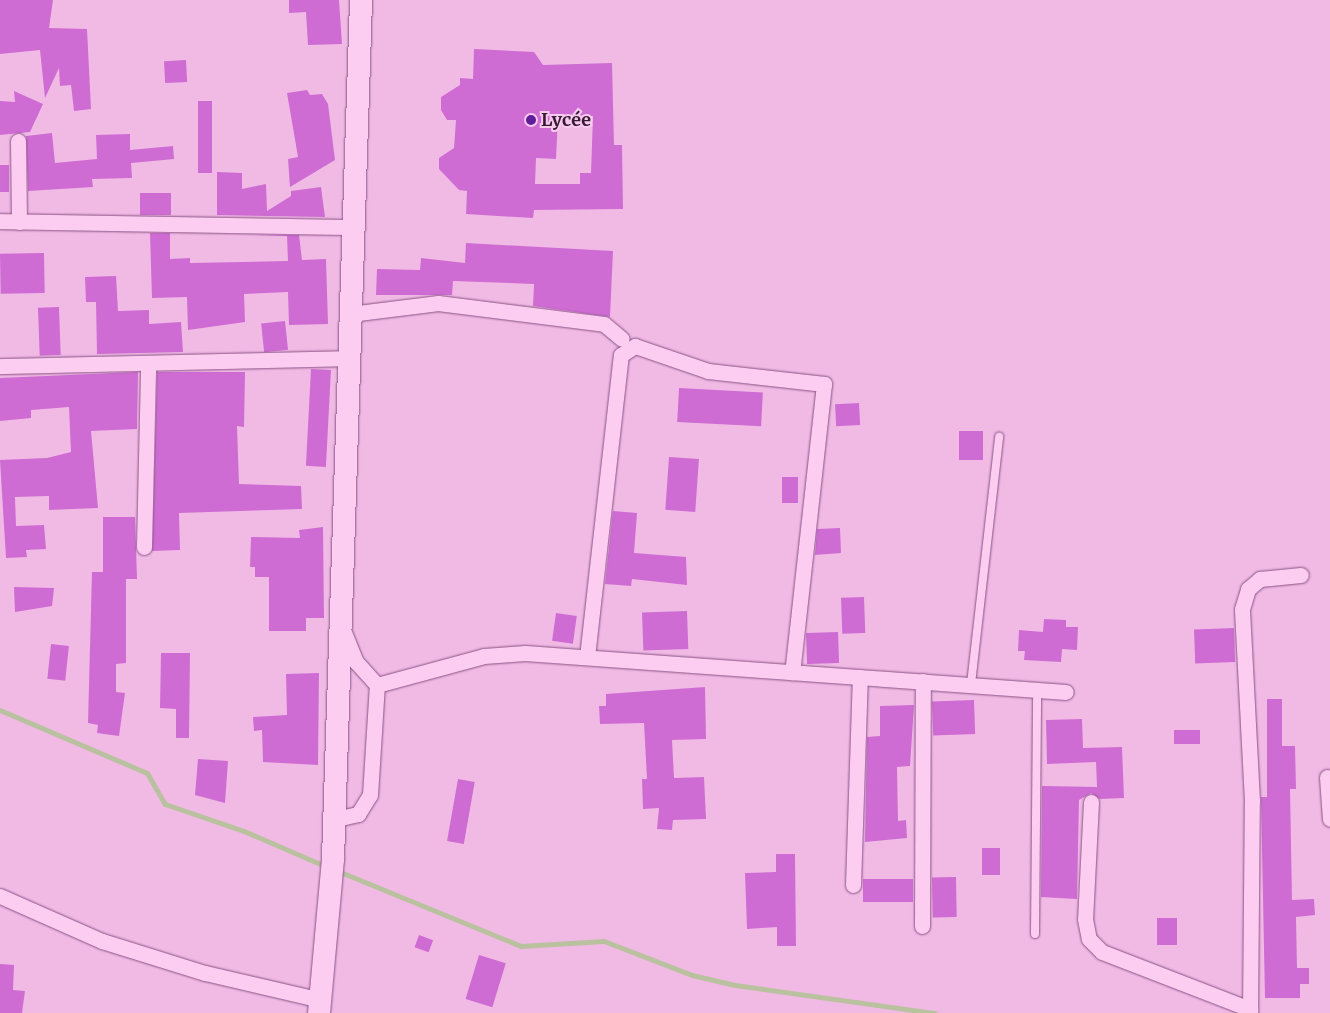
<!DOCTYPE html>
<html>
<head>
<meta charset="utf-8">
<style>
	body { margin:0 }
	#map { position:relative; width:1330px; height:1013px; overflow:hidden; background:#f1bae5; font-family:Merriweather,serif }
	div>[style] { position:absolute }
	.stream>* { height:5px; margin:-2.5px; padding:0 2.5px; transform-origin:2.5px; border-radius:2.5px; background:#b9c19f }
	.building>* { inset:0; background:#ce6cd3; transform-origin:0 0 }
	.roads { filter:drop-shadow(0 0 1px #895386) drop-shadow(0 0 1px #895386) }
	.lane>* { height:8px; margin:-4px; padding:0 4px; transform-origin:4px; border-radius:4px; background:#fccdf1 }
	.street>* { height:15px; margin:-7.5px; padding:0 7.5px; transform-origin:7.5px; border-radius:7.5px; background:#fccdf1 }
	.secondary>* { height:22px; margin:-11px; padding:0 11px; transform-origin:11px; border-radius:11px; background:#fccdf1 }
	.dots>* { width:14px; height:14px; translate:-50% -50%; box-sizing:border-box; border:2px solid #f8caed; border-radius:50% }
	span { translate:-50% -50%; white-space:nowrap; text-align:center; line-height:1.15; -webkit-text-stroke:4px #f8caed; paint-order:stroke }
	.poi-label { font-size:18px; color:#371936; font-weight:700 }
	.left { translate:0 -50%; text-align:left }
</style>
</head>
<body>
<div id="map">
	<div class="stream">
		<div style="left:0;top:710px;width:160px;rotate:23.2deg"></div>
		<div style="left:147px;top:773px;width:36px;rotate:60deg"></div>
		<div style="left:165px;top:804px;width:83px;rotate:18.9deg"></div>
		<div style="left:244px;top:831px;width:90px;rotate:23.4deg"></div>
		<div style="left:338px;top:871px;width:198px;rotate:22.3deg"></div>
		<div style="left:521px;top:946px;width:83px;rotate:-3.4deg"></div>
		<div style="left:604px;top:941px;width:94px;rotate:21.1deg"></div>
		<div style="left:692px;top:975px;width:44px;rotate:13.1deg"></div>
		<div style="left:735px;top:985px;width:202px;rotate:8deg"></div>
	</div>
	<div class="building">
		<div style="clip-path:polygon(0 0,53px 0,49px 28px,87px 29px,91px 109px,74px 111px,71px 85px,60px 86px,59px 68px,45px 98px,40px 50px,0 54px)"></div>
		<div style="clip-path:polygon(289px 0,339px 0,342px 44px,308px 45px,306px 12px,289px 13px)"></div>
		<div style="clip-path:polygon(evenodd,474px 49px,534px 52px,543px 65px,612px 63px,614px 145px,622px 145px,623px 209px,534px 210px,533px 218px,466px 214px,467px 191px,459px 190px,439px 169px,439px 158px,454px 148px,456px 120px,447px 120px,441px 110px,441px 97px,460px 85px,460px 78px,473px 79px,474px 49px,593px 116px,591px 173px,580px 173px,580px 184px,535px 184px,536px 158px,556px 159px,558px 117px,593px 116px)"></div>
		<div style="left:186px;top:60px;width:22px;height:22px;rotate:87deg"></div>
		<div style="clip-path:polygon(307px 90px,310px 95px,322px 94px,328px 104px,335px 160px,290px 187px,288px 159px,298px 157px,287px 93px)"></div>
		<div style="clip-path:polygon(14px 91px,43px 104px,30px 132px,0 135px,0 101px,15px 102px)"></div>
		<div style="left:198px;top:101px;width:14px;height:72px"></div>
		<div style="clip-path:polygon(52px 133px,55px 163px,97px 159px,96px 135px,130px 134px,130px 150px,173px 146px,174px 159px,131px 163px,132px 178px,92px 179px,93px 187px,28px 191px,26px 136px)"></div>
		<div style="left:9px;top:165px;width:27px;height:9px;rotate:90deg"></div>
		<div style="clip-path:polygon(217px 172px,242px 173px,242px 189px,266px 184px,267px 211px,291px 196px,291px 191px,321px 187px,325px 217px,217px 215px)"></div>
		<div style="left:171px;top:193px;width:22px;height:31px;rotate:90deg"></div>
		<div style="clip-path:polygon(150px 233px,170px 233px,170px 259px,190px 258px,190px 263px,288px 261px,287px 236px,252px 235px,299px 235px,302px 260px,326px 259px,328px 324px,289px 325px,288px 292px,244px 294px,245px 322px,188px 330px,187px 297px,152px 298px)"></div>
		<div style="clip-path:polygon(466px 243px,613px 251px,610px 317px,533px 306px,534px 284px,453px 281px,452px 295px,376px 295px,377px 269px,420px 270px,421px 258px,465px 263px)"></div>
		<div style="left:44px;top:253px;width:40px;height:44px;rotate:89deg"></div>
		<div style="clip-path:polygon(116px 276px,118px 311px,149px 310px,149px 324px,181px 322px,183px 352px,97px 354px,96px 302px,86px 302px,85px 277px)"></div>
		<div style="left:59px;top:307px;width:48px;height:21px;rotate:88deg"></div>
		<div style="left:285px;top:321px;width:29px;height:24px;rotate:84deg"></div>
		<div style="left:311px;top:369px;width:20px;height:97px;rotate:3deg"></div>
		<div style="clip-path:polygon(138px 372px,137px 429px,91px 431px,98px 508px,49px 510px,49px 496px,15px 497px,16px 526px,44px 525px,46px 549px,26px 550px,27px 557px,6px 558px,0 460px,47px 458px,71px 452px,69px 407px,31px 410px,31px 418px,0 421px,0 378px)"></div>
		<div style="clip-path:polygon(157px 372px,245px 372px,244px 427px,237px 426px,239px 484px,301px 486px,302px 509px,179px 513px,180px 550px,152px 551px)"></div>
		<div style="left:679px;top:388px;width:84px;height:34px;rotate:3deg"></div>
		<div style="left:859px;top:403px;width:22px;height:24px;rotate:87deg"></div>
		<div style="left:959px;top:431px;width:24px;height:29px"></div>
		<div style="left:669px;top:457px;width:30px;height:53px;rotate:4deg"></div>
		<div style="left:782px;top:477px;width:16px;height:26px"></div>
		<div style="clip-path:polygon(613px 511px,637px 513px,634px 553px,686px 557px,687px 585px,632px 579px,631px 586px,605px 584px)"></div>
		<div style="clip-path:polygon(103px 517px,135px 517px,137px 579px,126px 579px,126px 663px,116px 664px,116px 692px,125px 693px,119px 736px,97px 733px,98px 725px,88px 723px,92px 572px,103px 572px)"></div>
		<div style="clip-path:polygon(323px 527px,324px 618px,306px 618px,306px 631px,269px 631px,269px 577px,255px 577px,255px 567px,250px 567px,251px 537px,300px 538px,299px 530px)"></div>
		<div style="clip-path:polygon(840px 528px,841px 553px,815px 555px,817px 529px)"></div>
		<div style="clip-path:polygon(14px 587px,54px 588px,52px 606px,15px 612px)"></div>
		<div style="left:864px;top:597px;width:36px;height:23px;rotate:88deg"></div>
		<div style="left:687px;top:611px;width:38px;height:45px;rotate:88deg"></div>
		<div style="left:556px;top:613px;width:21px;height:28px;rotate:8deg"></div>
		<div style="clip-path:polygon(1044px 619px,1066px 620px,1066px 627px,1078px 627px,1077px 650px,1062px 649px,1061px 662px,1024px 660px,1025px 651px,1018px 651px,1019px 630px,1043px 632px)"></div>
		<div style="left:1234px;top:628px;width:34px;height:40px;rotate:88deg"></div>
		<div style="left:838px;top:632px;width:31px;height:32px;rotate:88deg"></div>
		<div style="left:51px;top:644px;width:18px;height:35px;rotate:6deg"></div>
		<div style="clip-path:polygon(161px 653px,190px 653px,189px 738px,176px 738px,176px 709px,160px 708px)"></div>
		<div style="clip-path:polygon(319px 673px,318px 765px,263px 762px,262px 730px,254px 731px,253px 717px,287px 715px,286px 674px)"></div>
		<div style="clip-path:polygon(705px 687px,706px 739px,672px 740px,674px 778px,704px 777px,706px 819px,673px 820px,672px 830px,657px 829px,659px 808px,643px 809px,642px 779px,647px 779px,644px 723px,600px 724px,599px 706px,606px 706px,606px 694px)"></div>
		<div style="clip-path:polygon(1267px 699px,1282px 699px,1282px 746px,1295px 746px,1296px 789px,1290px 789px,1292px 900px,1314px 899px,1315px 915px,1296px 917px,1297px 968px,1309px 968px,1309px 984px,1300px 984px,1300px 998px,1265px 998px,1261px 797px,1267px 797px)"></div>
		<div style="left:974px;top:700px;width:34px;height:42px;rotate:88deg"></div>
		<div style="clip-path:polygon(914px 705px,910px 766px,897px 767px,898px 821px,906px 820px,907px 838px,865px 842px,867px 737px,880px 736px,880px 706px)"></div>
		<div style="clip-path:polygon(1082px 719px,1083px 748px,1122px 747px,1124px 798px,1100px 799px,1091px 793px,1079px 800px,1077px 899px,1041px 897px,1042px 786px,1097px 787px,1096px 762px,1047px 764px,1046px 720px)"></div>
		<div style="left:1200px;top:730px;width:14px;height:26px;rotate:90deg"></div>
		<div style="clip-path:polygon(198px 759px,228px 761px,225px 803px,195px 795px)"></div>
		<div style="left:458px;top:779px;width:17px;height:63px;rotate:10deg"></div>
		<div style="left:982px;top:848px;width:18px;height:27px"></div>
		<div style="clip-path:polygon(776px 854px,795px 854px,796px 946px,777px 946px,777px 927px,747px 929px,745px 873px,776px 872px)"></div>
		<div style="left:956px;top:877px;width:40px;height:24px;rotate:89deg"></div>
		<div style="left:913px;top:879px;width:23px;height:50px;rotate:90deg"></div>
		<div style="left:1157px;top:918px;width:20px;height:27px"></div>
		<div style="left:419px;top:935px;width:15px;height:13px;rotate:20deg"></div>
		<div style="left:479px;top:955px;width:28px;height:46px;rotate:17deg"></div>
		<div style="clip-path:polygon(0 964px,14px 965px,13px 990px,25px 991px,22px 1013px,0 1013px)"></div>
	</div>
	<div class="roads">
		<div class="lane">
			<div style="left:971px;top:684px;width:249px;rotate:-83.5deg"></div>
			<div style="left:1035px;top:934px;width:245px;rotate:-89.5deg"></div>
		</div>
		<div class="street">
			<div style="left:18px;top:141px;width:81px;rotate:89.3deg"></div>
			<div style="left:0;top:221px;width:353px;rotate:1deg"></div>
			<div style="left:350px;top:314px;width:89px;rotate:-7.1deg"></div>
			<div style="left:438px;top:303px;width:167px;rotate:7.2deg"></div>
			<div style="left:604px;top:324px;width:23px;rotate:40deg"></div>
			<div style="left:0;top:366px;width:347px;rotate:-1.3deg"></div>
			<div style="left:144px;top:547px;width:182px;rotate:-88.7deg"></div>
			<div style="left:587px;top:657px;width:304px;rotate:-83.6deg"></div>
			<div style="left:621px;top:355px;width:17px;rotate:-33deg"></div>
			<div style="left:635px;top:346px;width:77px;rotate:18.9deg"></div>
			<div style="left:708px;top:371px;width:117px;rotate:6.4deg"></div>
			<div style="left:824px;top:384px;width:290px;rotate:96.3deg"></div>
			<div style="left:377px;top:685px;width:111px;rotate:-15.2deg"></div>
			<div style="left:484px;top:656px;width:41px;rotate:-4.2deg"></div>
			<div style="left:525px;top:653px;width:542px;rotate:4.12deg"></div>
			<div style="left:1327px;top:777px;width:42px;rotate:85.9deg"></div>
			<div style="left:1091px;top:802px;width:117px;rotate:92.9deg"></div>
			<div style="left:1085px;top:919px;width:20px;rotate:79deg"></div>
			<div style="left:1089px;top:939px;width:18px;rotate:45deg"></div>
			<div style="left:1102px;top:952px;width:159px;rotate:21.1deg"></div>
			<div style="left:332px;top:820px;width:27px;rotate:-13deg"></div>
			<div style="left:358px;top:814px;width:22px;rotate:-58deg"></div>
			<div style="left:370px;top:795px;width:110px;rotate:-86.4deg"></div>
			<div style="left:377px;top:685px;width:31px;rotate:-132deg"></div>
			<div style="left:356px;top:662px;width:32px;rotate:-112deg"></div>
			<div style="left:853px;top:885px;width:208px;rotate:-88.1deg"></div>
			<div style="left:0;top:896px;width:111px;rotate:23.8deg"></div>
			<div style="left:102px;top:941px;width:108px;rotate:17.3deg"></div>
			<div style="left:205px;top:973px;width:119px;rotate:13.1deg"></div>
			<div style="left:922px;top:926px;width:245px;rotate:-89.8deg"></div>
			<div style="left:1250px;top:1013px;width:212px;rotate:-89.5deg"></div>
			<div style="left:1252px;top:801px;width:192px;rotate:-93deg"></div>
			<div style="left:1242px;top:609px;width:21px;rotate:-73deg"></div>
			<div style="left:1248px;top:589px;width:16px;rotate:-40deg"></div>
			<div style="left:1260px;top:579px;width:41px;rotate:-5.6deg"></div>
		</div>
		<div class="secondary">
			<div style="left:319px;top:1013px;width:155px;rotate:-84.8deg"></div>
			<div style="left:333px;top:859px;width:859px;rotate:-88.13deg"></div>
		</div>
	</div>
	<div class="dots">
		<div style="left:531px;top:120px;background:#601e9d"></div>
	</div>
	<div class="poi-label">
		<span class="left" style="left:541px;top:120px">Lycée</span>
	</div>
</div>
</body>
</html>
